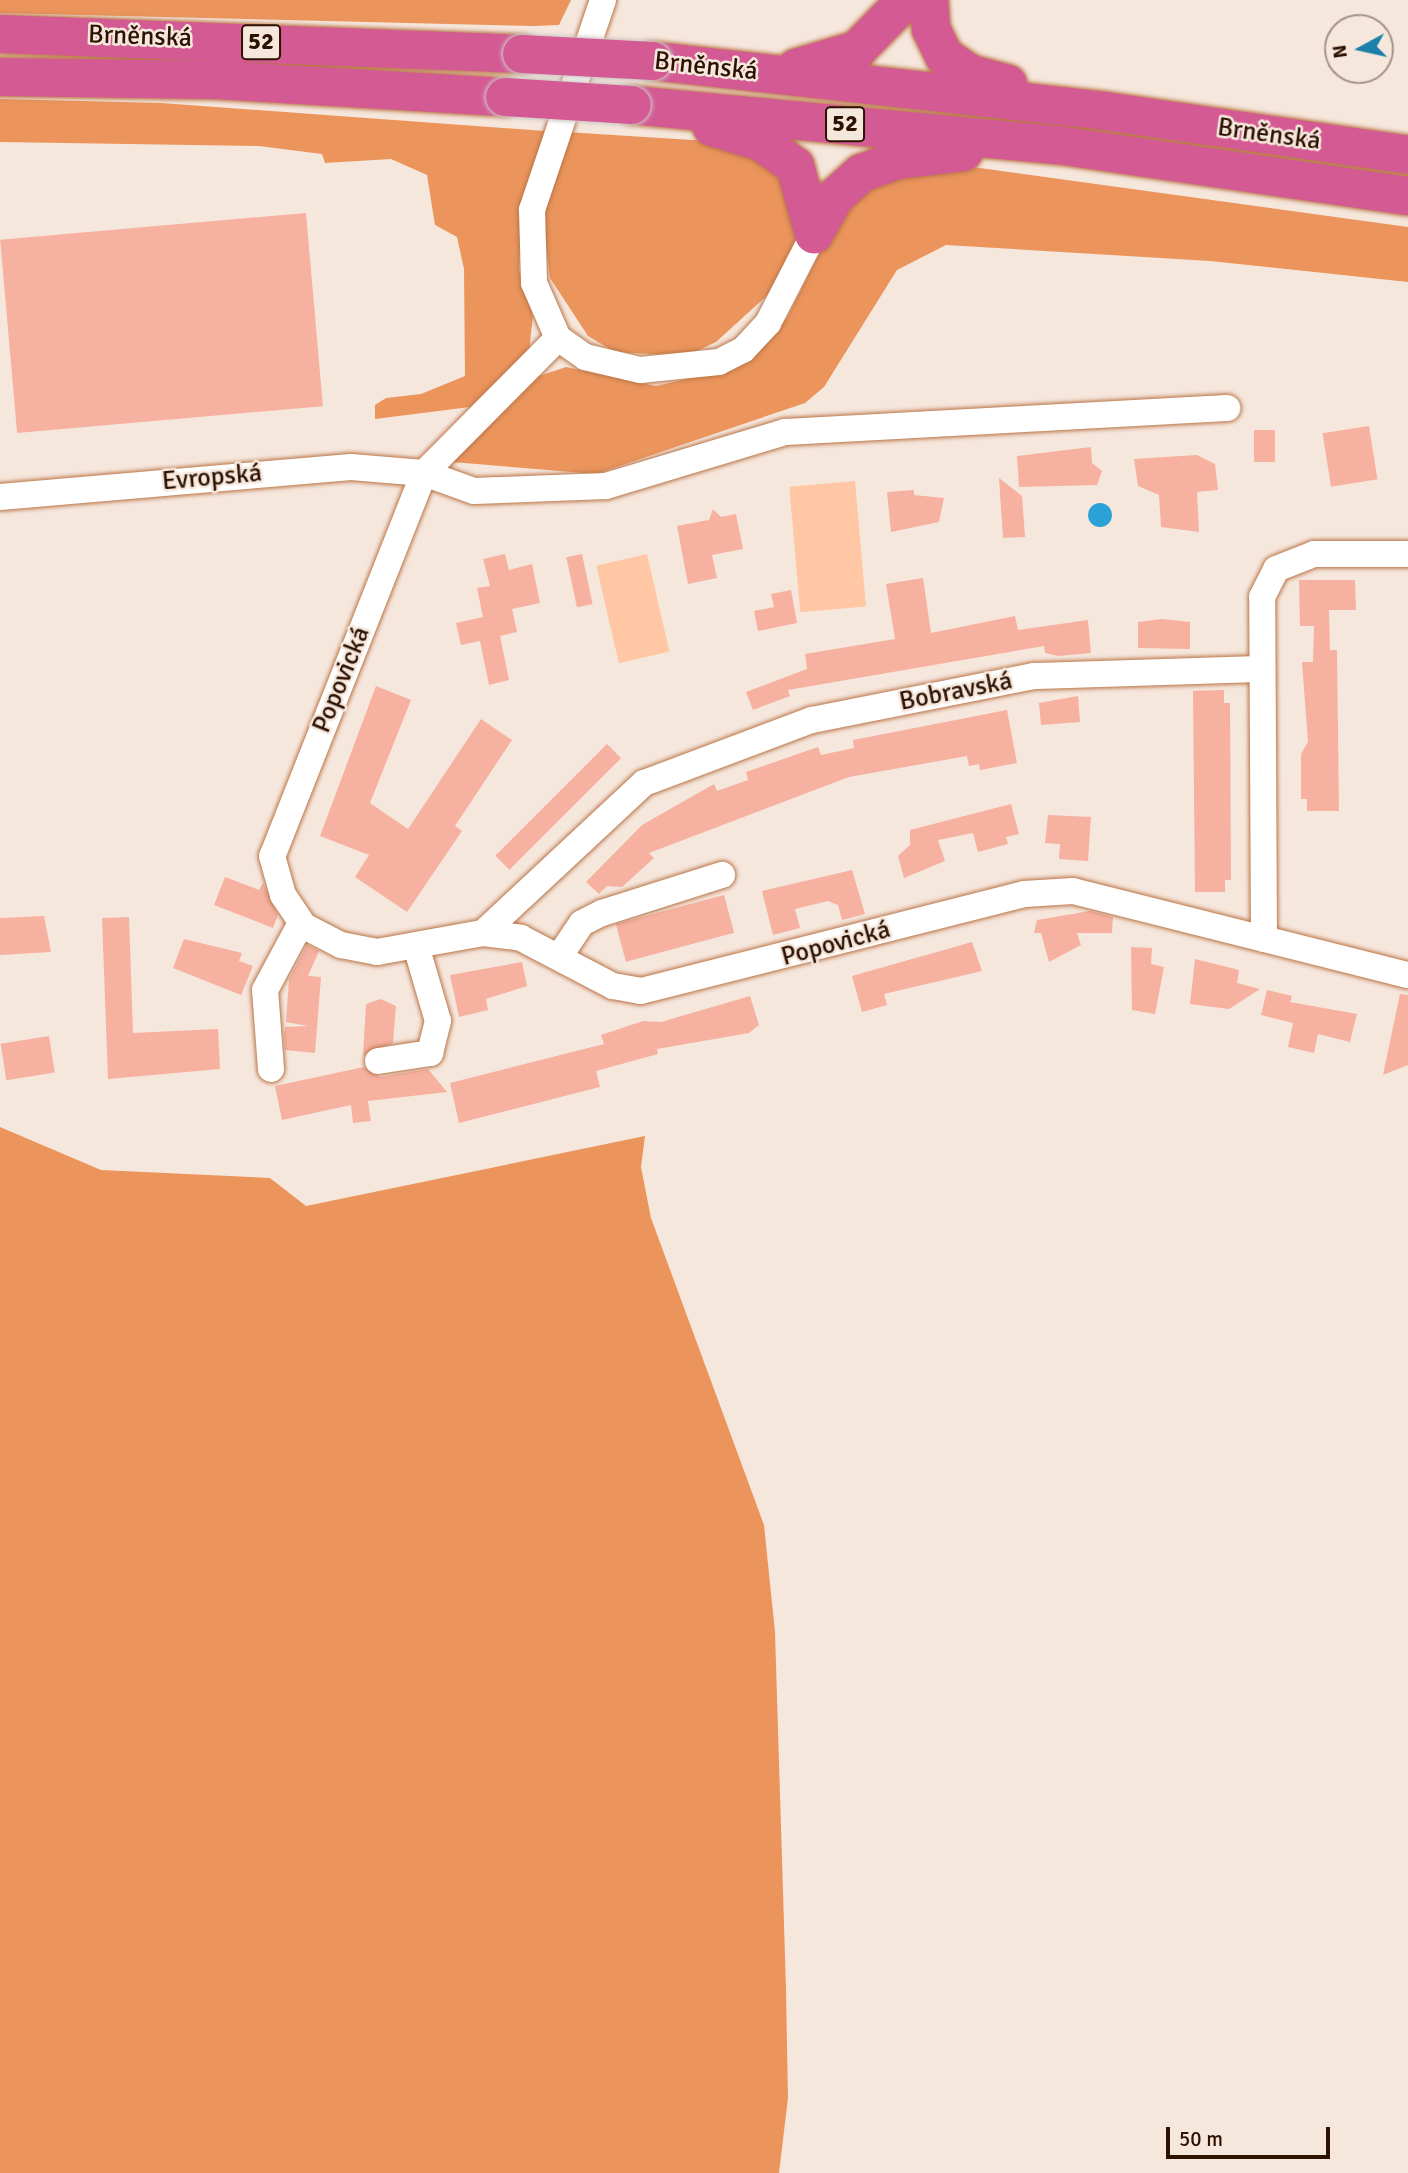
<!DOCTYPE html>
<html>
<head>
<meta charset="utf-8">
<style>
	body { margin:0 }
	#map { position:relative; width:1408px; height:2173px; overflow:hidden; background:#f6e7dd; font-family:Signika,sans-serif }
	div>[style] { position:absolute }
	.green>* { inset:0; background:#ffc7a4; transform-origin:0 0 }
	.forest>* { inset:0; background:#eb955d }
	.water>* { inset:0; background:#2aa2d6 }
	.round { border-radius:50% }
	.building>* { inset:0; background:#f6b1a1; transform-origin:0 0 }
	.roads { filter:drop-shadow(0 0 2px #ba7547) drop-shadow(0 0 2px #ba7547) }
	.minor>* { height:26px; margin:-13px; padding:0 13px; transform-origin:13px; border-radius:13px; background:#fff }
	.highway>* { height:38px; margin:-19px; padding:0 19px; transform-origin:19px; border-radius:19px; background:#d45a94 }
	.bridges { filter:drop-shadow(0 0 2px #cdc6c2) drop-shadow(0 0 2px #cdc6c2) }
	.highway-bridge>* { height:38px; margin:-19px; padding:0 19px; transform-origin:19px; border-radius:19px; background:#d45a94 }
	span { translate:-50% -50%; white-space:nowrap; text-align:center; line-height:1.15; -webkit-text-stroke:5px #f6e7dd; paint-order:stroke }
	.shield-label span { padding:2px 5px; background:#f6e7dd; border:2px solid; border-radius:5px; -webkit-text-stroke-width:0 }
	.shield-label { font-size:24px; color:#2d1201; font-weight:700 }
	.street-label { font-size:26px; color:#2d1201 }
	.north { position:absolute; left:1324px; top:14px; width:70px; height:70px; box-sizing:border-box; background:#f6e7dd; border:2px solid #a69285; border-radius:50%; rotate:262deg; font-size:19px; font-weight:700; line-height:28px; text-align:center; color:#2d1201 }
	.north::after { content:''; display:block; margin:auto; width:24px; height:32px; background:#1c80ab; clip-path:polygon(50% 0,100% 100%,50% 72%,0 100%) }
	.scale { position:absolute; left:1166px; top:2127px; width:164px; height:32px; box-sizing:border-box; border:4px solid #2d1201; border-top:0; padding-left:9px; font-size:21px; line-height:24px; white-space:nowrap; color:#2d1201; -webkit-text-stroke:5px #f6e7dd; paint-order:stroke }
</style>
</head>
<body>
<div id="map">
	<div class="green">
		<div style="left:855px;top:481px;width:126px;height:66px;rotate:85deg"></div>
		<div style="left:647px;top:554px;width:100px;height:52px;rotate:77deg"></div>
	</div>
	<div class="forest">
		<div style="clip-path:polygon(0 0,571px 0,559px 25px,533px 26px,0 13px)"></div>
		<div style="clip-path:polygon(0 99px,161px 103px,545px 131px,520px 245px,519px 270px,533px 316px,529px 351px,470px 407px,375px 419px,375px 405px,386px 398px,421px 394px,465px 376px,464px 269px,457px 237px,435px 225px,427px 175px,391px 159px,325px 163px,322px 154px,259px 146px,0 142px)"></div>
		<div style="clip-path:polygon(566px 132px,740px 143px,783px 166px,800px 233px,773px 290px,716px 342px,686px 356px,615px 352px,588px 336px,550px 278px,544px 228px,550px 178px)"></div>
		<div style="clip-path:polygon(958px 165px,1408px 227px,1408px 282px,1210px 261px,946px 245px,897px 270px,824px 387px,805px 403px,596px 474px,452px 462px,539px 376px,566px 367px,656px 386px,721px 371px,765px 343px,787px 318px,830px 232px,867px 185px)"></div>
		<div style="clip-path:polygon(0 1127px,101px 1170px,270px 1178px,306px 1206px,645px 1136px,641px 1167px,651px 1218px,764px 1525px,775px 1632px,786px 1989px,788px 2098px,779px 2173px,0 2173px)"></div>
	</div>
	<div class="water">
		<div class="round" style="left:1088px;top:503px;width:24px;height:24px"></div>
	</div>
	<div class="building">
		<div style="left:306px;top:213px;width:194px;height:307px;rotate:85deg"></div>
		<div style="left:1369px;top:426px;width:54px;height:47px;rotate:81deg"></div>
		<div style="left:1254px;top:430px;width:21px;height:32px"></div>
		<div style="clip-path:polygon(1091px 447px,1092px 463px,1102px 471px,1097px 485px,1019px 487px,1017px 456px)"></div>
		<div style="clip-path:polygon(1197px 455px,1215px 464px,1218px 490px,1197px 492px,1199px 532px,1161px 527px,1159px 495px,1138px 486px,1134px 459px)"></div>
		<div style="clip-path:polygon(999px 478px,1022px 496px,1025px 537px,1003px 538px)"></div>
		<div style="clip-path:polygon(914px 490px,914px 495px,944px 498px,939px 522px,891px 532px,887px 492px)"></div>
		<div style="clip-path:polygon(713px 509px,721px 517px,736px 514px,743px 549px,712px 555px,717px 578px,688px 584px,677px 526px,709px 520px)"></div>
		<div style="clip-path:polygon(505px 554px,509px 570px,532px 564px,540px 603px,512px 609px,517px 632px,500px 636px,509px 680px,489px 685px,480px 641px,461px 645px,456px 623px,483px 617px,477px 588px,490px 586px,483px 559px)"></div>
		<div style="left:582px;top:554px;width:51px;height:16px;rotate:78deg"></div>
		<div style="clip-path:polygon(923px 578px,931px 633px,1015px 616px,1018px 630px,1088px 620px,1091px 653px,1058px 656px,1045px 653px,1044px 646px,788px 690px,790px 696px,753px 710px,746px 692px,807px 669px,805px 654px,895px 639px,886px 584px)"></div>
		<div style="clip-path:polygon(1299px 580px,1355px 580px,1356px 610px,1329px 610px,1330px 650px,1337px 650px,1339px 811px,1307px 811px,1307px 799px,1301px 799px,1301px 754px,1308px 742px,1302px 662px,1313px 662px,1314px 626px,1300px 626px)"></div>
		<div style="clip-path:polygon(791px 590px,797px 623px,758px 631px,754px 611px,774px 607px,771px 594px)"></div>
		<div style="clip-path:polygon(1162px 619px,1190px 622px,1190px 649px,1138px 648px,1138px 622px)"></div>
		<div style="clip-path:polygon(376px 686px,411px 700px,370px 803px,408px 829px,481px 719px,512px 740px,455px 826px,462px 831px,407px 912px,355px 877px,369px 855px,320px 836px)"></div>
		<div style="clip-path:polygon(1224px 690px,1224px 703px,1230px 703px,1231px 880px,1225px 880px,1225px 892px,1195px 892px,1193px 691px)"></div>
		<div style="clip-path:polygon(1078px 696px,1080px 722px,1041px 725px,1039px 703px)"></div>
		<div style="clip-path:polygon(1007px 710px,1017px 763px,980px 770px,979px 764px,969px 766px,967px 756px,849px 777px,649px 853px,654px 858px,622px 887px,607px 886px,599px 894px,586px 882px,642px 825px,714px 784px,717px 791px,748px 780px,746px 772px,818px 747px,821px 755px,854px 748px,853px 740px)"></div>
		<div style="left:607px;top:744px;width:20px;height:158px;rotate:45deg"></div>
		<div style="clip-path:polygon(1011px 804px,1019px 834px,1006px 837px,1008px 844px,978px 852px,973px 833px,938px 840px,945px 861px,904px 878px,898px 856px,910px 845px,910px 830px)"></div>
		<div style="clip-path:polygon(1048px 815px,1091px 817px,1088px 861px,1059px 859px,1060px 844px,1045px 843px)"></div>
		<div style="clip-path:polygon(852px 870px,865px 914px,842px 920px,838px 905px,828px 901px,795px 909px,800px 928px,773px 935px,762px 891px)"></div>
		<div style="clip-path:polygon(225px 877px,259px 890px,263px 883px,278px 915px,273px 928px,214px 905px)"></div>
		<div style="left:724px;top:895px;width:39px;height:112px;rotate:75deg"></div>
		<div style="clip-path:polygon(1090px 911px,1113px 917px,1112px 933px,1077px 933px,1081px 945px,1049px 962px,1041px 933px,1034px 933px,1037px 920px)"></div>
		<div style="clip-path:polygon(44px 916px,51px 952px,0 955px,0 918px)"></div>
		<div style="clip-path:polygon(129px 917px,133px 1033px,218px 1029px,220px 1069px,108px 1079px,102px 918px)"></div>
		<div style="clip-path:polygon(184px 939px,242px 953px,239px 961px,253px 966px,241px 995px,173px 968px)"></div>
		<div style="clip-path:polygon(972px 942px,982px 971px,884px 994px,887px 1005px,862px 1012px,852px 976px)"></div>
		<div style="clip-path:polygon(307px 945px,319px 951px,308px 976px,321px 977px,315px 1053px,285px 1050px,284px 1035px,285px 1027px,308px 1026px,286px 1022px,289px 979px)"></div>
		<div style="clip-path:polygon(1131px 947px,1152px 948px,1151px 964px,1164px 967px,1155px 1014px,1132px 1010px)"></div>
		<div style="clip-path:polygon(1195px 959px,1239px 970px,1237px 983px,1260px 989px,1229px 1009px,1190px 1004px)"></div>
		<div style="clip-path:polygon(522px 962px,527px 986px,486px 999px,488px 1010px,459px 1017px,450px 975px)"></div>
		<div style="clip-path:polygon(1267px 990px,1292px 996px,1290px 1002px,1357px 1014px,1350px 1042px,1318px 1034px,1314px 1053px,1288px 1047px,1293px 1023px,1261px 1015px)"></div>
		<div style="clip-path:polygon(1400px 994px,1408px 995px,1408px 1065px,1383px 1075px)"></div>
		<div style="clip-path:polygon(750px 996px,759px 1025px,749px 1033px,657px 1049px,658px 1054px,596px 1071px,600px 1087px,459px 1123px,450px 1083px,604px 1044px,601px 1035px,643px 1021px,661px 1022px)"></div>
		<div style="clip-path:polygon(381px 999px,396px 1006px,393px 1043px,363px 1056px,366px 1004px)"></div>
		<div style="left:49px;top:1036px;width:37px;height:49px;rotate:81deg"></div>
		<div style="clip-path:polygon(364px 1067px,380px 1077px,428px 1069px,447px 1092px,368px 1101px,371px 1121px,353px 1123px,351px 1105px,282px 1120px,275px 1086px)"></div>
	</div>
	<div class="roads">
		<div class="minor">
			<div style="left:603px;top:0;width:222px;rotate:108.7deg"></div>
			<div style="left:532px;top:210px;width:73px;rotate:88.4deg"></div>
			<div style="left:534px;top:283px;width:60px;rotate:66.4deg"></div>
			<div style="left:558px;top:338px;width:33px;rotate:35deg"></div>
			<div style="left:585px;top:357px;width:57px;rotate:13.3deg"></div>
			<div style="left:640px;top:370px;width:79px;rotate:-5.8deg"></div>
			<div style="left:719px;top:362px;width:27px;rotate:-27deg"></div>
			<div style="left:743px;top:350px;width:37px;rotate:-47deg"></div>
			<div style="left:768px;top:323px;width:100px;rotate:-62.7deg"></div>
			<div style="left:558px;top:338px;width:190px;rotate:134.8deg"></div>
			<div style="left:424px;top:473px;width:412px;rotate:111.6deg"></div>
			<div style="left:272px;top:856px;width:41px;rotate:74.2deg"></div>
			<div style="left:283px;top:895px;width:37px;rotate:56deg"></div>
			<div style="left:304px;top:926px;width:42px;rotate:27.2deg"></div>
			<div style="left:341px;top:945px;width:37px;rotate:11deg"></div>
			<div style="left:377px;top:952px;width:108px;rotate:-10.2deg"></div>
			<div style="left:483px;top:933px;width:38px;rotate:7deg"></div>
			<div style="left:521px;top:938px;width:104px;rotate:27.6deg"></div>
			<div style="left:613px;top:986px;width:28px;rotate:10deg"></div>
			<div style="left:641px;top:991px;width:395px;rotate:-14.2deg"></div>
			<div style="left:1024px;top:894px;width:49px;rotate:-3.5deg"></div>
			<div style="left:1073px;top:891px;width:345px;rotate:14.1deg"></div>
			<div style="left:0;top:497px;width:352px;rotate:-4.9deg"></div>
			<div style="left:351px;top:467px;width:73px;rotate:4.7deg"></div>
			<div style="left:424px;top:473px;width:53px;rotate:19.8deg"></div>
			<div style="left:474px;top:491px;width:132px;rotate:-2.2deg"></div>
			<div style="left:606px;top:486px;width:187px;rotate:-16.8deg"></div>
			<div style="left:785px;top:432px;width:443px;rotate:-3.1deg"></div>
			<div style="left:483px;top:933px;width:220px;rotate:-43deg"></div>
			<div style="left:644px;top:783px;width:179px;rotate:-20.6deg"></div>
			<div style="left:812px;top:720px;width:226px;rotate:-11.2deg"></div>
			<div style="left:1034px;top:676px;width:228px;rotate:-1.8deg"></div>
			<div style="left:1264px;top:939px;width:342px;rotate:-90.3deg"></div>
			<div style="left:1262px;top:597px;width:31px;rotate:-63deg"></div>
			<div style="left:1276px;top:569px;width:41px;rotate:-21.5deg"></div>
			<div style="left:1314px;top:554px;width:94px"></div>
			<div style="left:561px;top:954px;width:37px;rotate:-56deg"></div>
			<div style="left:582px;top:923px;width:22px;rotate:-27deg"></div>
			<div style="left:602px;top:913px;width:126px;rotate:-17.6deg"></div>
			<div style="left:378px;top:1061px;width:53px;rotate:-8.7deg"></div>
			<div style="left:430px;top:1053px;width:33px;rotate:-76deg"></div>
			<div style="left:438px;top:1021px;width:75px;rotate:-106.3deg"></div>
			<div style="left:271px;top:1069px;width:79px;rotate:-94.3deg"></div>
			<div style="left:265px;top:990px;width:76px;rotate:-61.8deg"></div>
		</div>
		<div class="highway">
			<div style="left:929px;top:0;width:29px;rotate:86deg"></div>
			<div style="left:931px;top:29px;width:30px;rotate:64deg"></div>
			<div style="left:944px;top:56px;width:32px;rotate:34deg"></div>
			<div style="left:971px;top:74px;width:38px;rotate:15deg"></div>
			<div style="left:0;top:34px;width:522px;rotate:2.19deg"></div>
			<div style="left:653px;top:61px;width:454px;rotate:6.3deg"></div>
			<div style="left:1104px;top:111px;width:307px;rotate:8.2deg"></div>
			<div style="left:796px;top:68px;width:64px;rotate:-16.4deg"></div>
			<div style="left:857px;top:50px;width:70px;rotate:-45.6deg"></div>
			<div style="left:0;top:77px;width:216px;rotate:0.8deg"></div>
			<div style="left:216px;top:80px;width:289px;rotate:3.4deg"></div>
			<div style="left:632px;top:105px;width:428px;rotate:5.4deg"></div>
			<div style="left:1058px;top:145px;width:354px;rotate:8.3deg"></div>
			<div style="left:712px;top:127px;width:51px;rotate:17deg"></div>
			<div style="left:761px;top:142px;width:42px;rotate:35.2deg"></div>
			<div style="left:795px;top:166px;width:71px;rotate:74.4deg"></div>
			<div style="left:814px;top:234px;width:43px;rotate:-60.4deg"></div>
			<div style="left:835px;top:197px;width:36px;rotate:-42deg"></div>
			<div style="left:862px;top:173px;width:38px;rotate:-20deg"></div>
			<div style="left:898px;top:160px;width:66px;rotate:-6.9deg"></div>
		</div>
	</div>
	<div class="bridges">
		<div class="highway-bridge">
			<div style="left:522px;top:54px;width:131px;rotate:3.1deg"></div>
			<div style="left:505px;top:97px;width:127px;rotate:3.6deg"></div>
		</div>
	</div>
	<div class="shield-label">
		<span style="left:261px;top:42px">52</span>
		<span style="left:845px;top:124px">52</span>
	</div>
	<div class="street-label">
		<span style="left:140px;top:37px;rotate:2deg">Brněnská</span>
		<span style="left:706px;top:67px;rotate:6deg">Brněnská</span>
		<span style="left:1269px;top:135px;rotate:8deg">Brněnská</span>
		<span style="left:212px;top:478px;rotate:-5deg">Evropská</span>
		<span style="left:342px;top:680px;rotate:-68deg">Popovická</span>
		<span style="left:956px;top:692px;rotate:-11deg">Bobravská</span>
		<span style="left:836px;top:944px;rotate:-15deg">Popovická</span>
	</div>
	<div class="north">N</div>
	<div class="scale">50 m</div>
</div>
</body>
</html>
